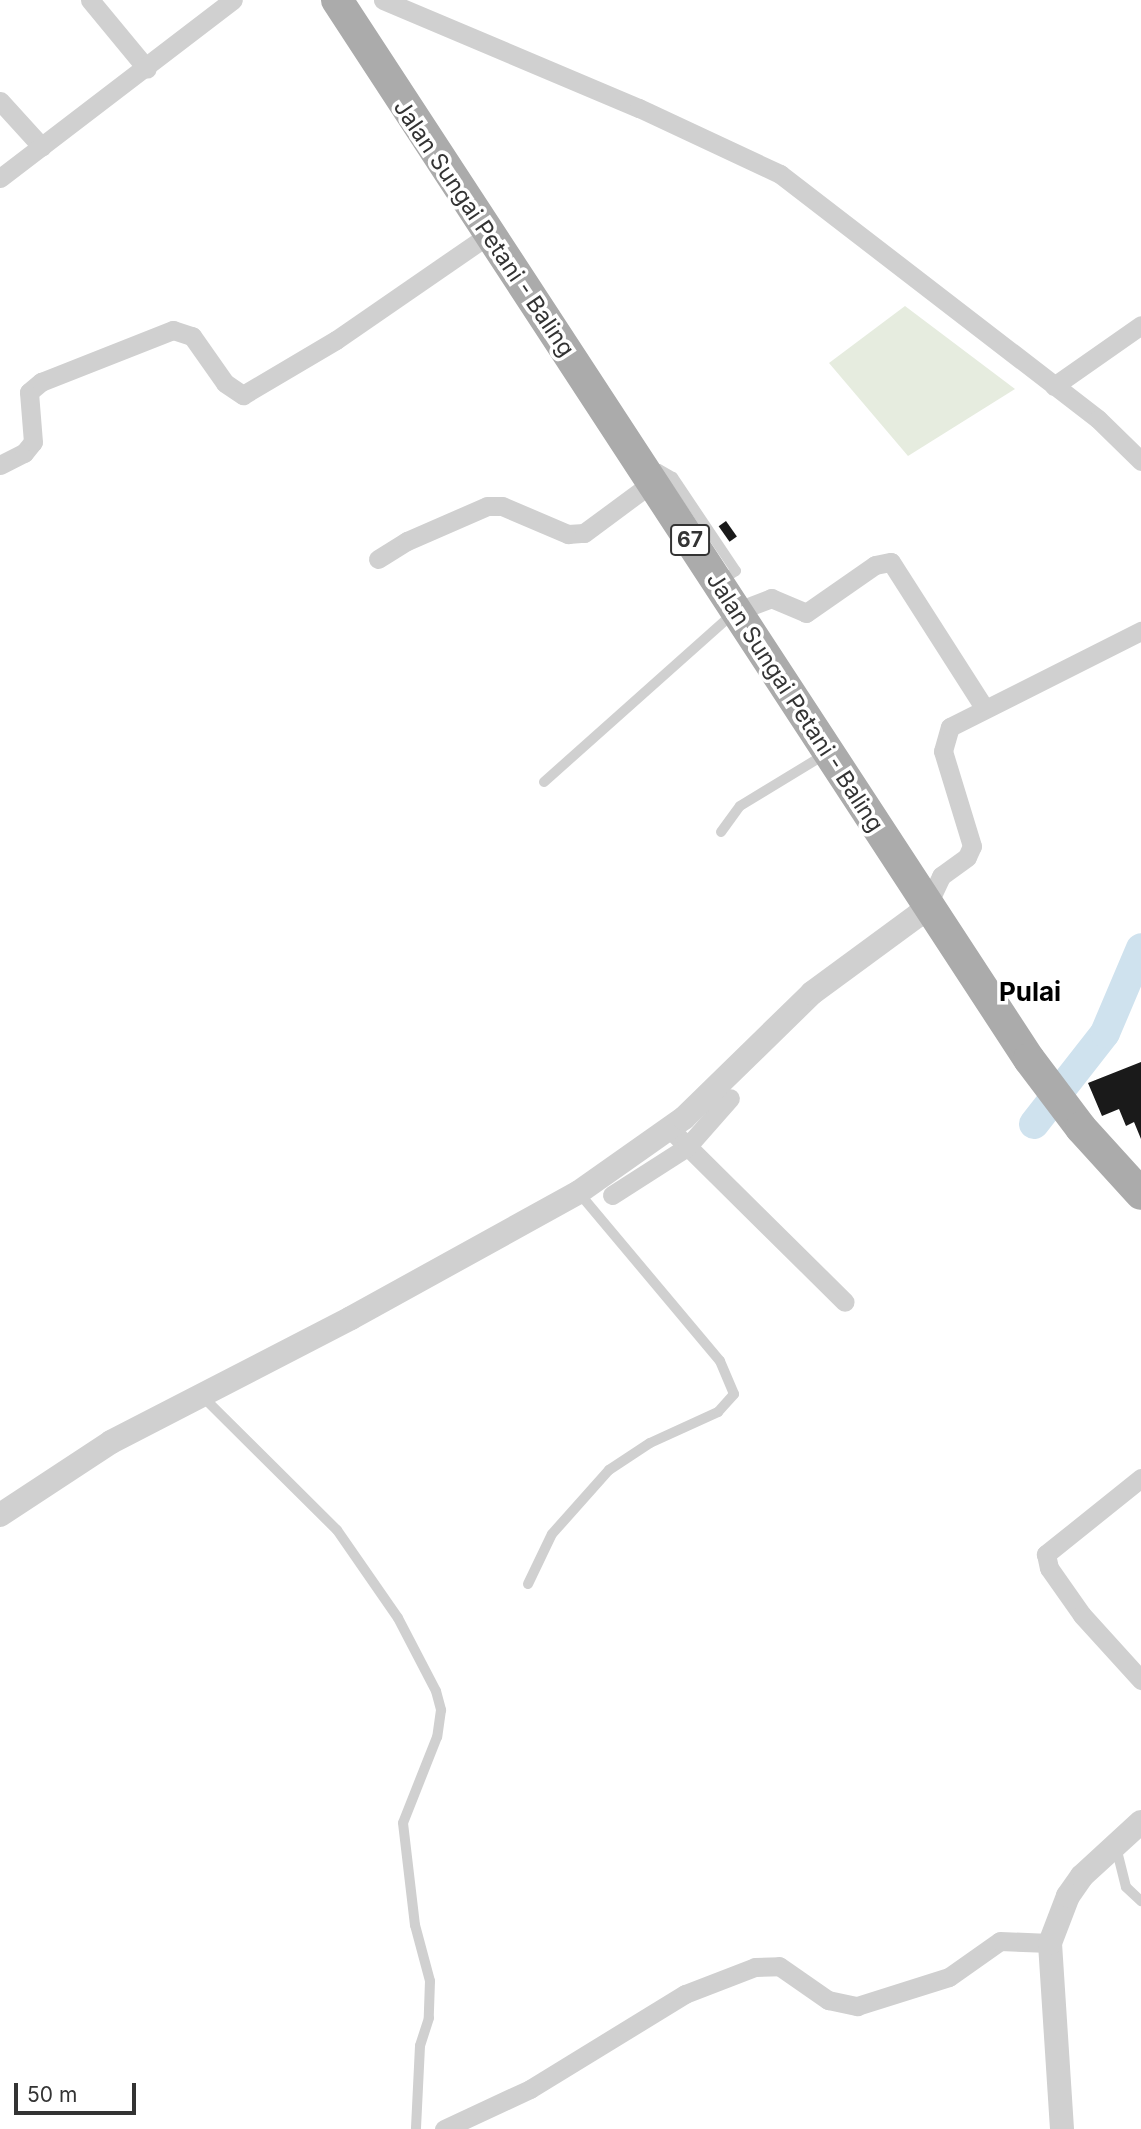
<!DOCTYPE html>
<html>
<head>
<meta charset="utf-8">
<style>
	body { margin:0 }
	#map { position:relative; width:1141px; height:2129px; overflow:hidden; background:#fff; font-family:Inter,sans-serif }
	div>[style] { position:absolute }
	.green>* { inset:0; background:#e6ecdf }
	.river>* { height:30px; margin:-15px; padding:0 15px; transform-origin:15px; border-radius:15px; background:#cfe2ee }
	.building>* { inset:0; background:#1a1a1a; transform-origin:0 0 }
	.service>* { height:10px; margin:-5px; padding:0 5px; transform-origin:5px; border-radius:5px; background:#d0d0d0 }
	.minor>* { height:19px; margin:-9.5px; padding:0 9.5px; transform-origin:9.5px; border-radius:9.5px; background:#d0d0d0 }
	.tertiary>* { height:24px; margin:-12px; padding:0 12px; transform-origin:12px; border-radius:12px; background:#d0d0d0 }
	.primary>* { height:32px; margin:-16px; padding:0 16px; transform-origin:16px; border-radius:16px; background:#ababab }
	span { translate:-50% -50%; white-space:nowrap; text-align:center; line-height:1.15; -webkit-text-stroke:7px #fff; paint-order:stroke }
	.shield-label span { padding:2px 5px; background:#fff; border:2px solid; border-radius:5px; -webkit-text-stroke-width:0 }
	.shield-label { font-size:21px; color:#333; font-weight:700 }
	.street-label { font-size:23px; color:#333 }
	.quarter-label { font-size:26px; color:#000; font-weight:700 }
	.scale { position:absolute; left:14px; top:2083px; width:122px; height:32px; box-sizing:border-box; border:4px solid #333; border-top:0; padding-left:9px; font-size:21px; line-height:24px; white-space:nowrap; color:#333; -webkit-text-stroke:5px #fff; paint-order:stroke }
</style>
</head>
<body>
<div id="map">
	<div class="green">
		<div style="clip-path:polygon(905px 306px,1015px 389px,908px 456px,829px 363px)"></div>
	</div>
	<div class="river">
		<div style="left:1034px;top:1124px;width:115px;rotate:-52deg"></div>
		<div style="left:1105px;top:1033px;width:92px;rotate:-67deg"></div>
	</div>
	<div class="building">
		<div style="left:726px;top:521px;width:19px;height:9px;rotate:55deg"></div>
		<div style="clip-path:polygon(1141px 1062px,1141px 1139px,1134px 1122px,1126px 1126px,1119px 1109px,1102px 1116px,1088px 1083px)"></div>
	</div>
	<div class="service">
		<div style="left:652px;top:471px;width:7px;rotate:-16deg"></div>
		<div style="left:659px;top:469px;width:16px;rotate:30deg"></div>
		<div style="left:673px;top:477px;width:113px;rotate:56.2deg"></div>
		<div style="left:736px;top:571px;width:19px;rotate:148deg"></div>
		<div style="left:544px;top:782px;width:254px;rotate:-41.7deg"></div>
		<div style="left:721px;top:832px;width:32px;rotate:-54deg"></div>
		<div style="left:740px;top:806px;width:98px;rotate:-31.3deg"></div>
		<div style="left:203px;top:1397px;width:189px;rotate:44.8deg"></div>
		<div style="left:337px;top:1530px;width:107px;rotate:55.3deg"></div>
		<div style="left:398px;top:1618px;width:82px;rotate:62.5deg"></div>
		<div style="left:436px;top:1691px;width:20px;rotate:75deg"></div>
		<div style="left:441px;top:1710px;width:27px;rotate:98deg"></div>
		<div style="left:437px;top:1737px;width:92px;rotate:111.6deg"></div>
		<div style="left:403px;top:1823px;width:103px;rotate:83.3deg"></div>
		<div style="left:415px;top:1925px;width:58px;rotate:75deg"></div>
		<div style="left:430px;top:1981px;width:37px;rotate:92deg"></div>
		<div style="left:429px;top:2018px;width:29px;rotate:108deg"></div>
		<div style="left:420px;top:2046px;width:83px;rotate:92.8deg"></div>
		<div style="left:528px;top:1584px;width:55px;rotate:-64.4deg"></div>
		<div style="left:552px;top:1534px;width:86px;rotate:-48.3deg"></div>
		<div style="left:609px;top:1470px;width:49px;rotate:-33.4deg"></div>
		<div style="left:650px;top:1443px;width:75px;rotate:-24.5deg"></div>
		<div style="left:718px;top:1412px;width:24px;rotate:-48deg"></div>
		<div style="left:734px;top:1394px;width:36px;rotate:-113deg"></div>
		<div style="left:720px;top:1361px;width:219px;rotate:-130deg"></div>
		<div style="left:1116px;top:1847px;width:41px;rotate:76deg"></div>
		<div style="left:1126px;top:1887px;width:21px;rotate:43deg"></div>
	</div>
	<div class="minor">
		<div style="left:90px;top:0;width:89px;rotate:50.4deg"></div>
		<div style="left:383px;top:0;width:278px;rotate:22.9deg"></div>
		<div style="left:639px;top:108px;width:156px;rotate:25.1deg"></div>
		<div style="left:780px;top:174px;width:401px;rotate:37.6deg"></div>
		<div style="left:1098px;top:419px;width:60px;rotate:44.3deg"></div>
		<div style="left:0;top:101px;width:62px;rotate:47.6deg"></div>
		<div style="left:0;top:178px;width:293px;rotate:-37.4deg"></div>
		<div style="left:1054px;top:386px;width:106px;rotate:-35deg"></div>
		<div style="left:0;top:465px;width:27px;rotate:-27deg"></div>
		<div style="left:24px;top:453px;width:14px;rotate:-51deg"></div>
		<div style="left:33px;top:442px;width:50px;rotate:-94.6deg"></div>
		<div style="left:29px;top:392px;width:16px;rotate:-40deg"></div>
		<div style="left:41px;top:382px;width:142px;rotate:-21.5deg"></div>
		<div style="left:173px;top:330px;width:20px;rotate:18deg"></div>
		<div style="left:192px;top:336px;width:57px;rotate:54.9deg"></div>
		<div style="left:225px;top:383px;width:22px;rotate:34deg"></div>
		<div style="left:243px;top:395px;width:108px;rotate:-30.6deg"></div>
		<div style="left:336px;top:340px;width:185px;rotate:-34.6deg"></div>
		<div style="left:378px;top:559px;width:34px;rotate:-32deg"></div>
		<div style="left:407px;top:541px;width:87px;rotate:-23.6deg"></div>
		<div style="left:487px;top:506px;width:15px"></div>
		<div style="left:502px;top:506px;width:72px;rotate:23deg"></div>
		<div style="left:568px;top:534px;width:16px;rotate:-4deg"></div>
		<div style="left:584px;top:533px;width:86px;rotate:-36.5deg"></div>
		<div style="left:735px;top:612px;width:39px;rotate:-21deg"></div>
		<div style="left:771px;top:598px;width:38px;rotate:23deg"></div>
		<div style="left:806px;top:613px;width:84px;rotate:-34.8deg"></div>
		<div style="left:875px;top:565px;width:16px;rotate:-11deg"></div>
		<div style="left:891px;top:562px;width:174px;rotate:57.4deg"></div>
		<div style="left:929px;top:902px;width:29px;rotate:-65deg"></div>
		<div style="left:941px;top:876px;width:32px;rotate:-36deg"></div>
		<div style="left:967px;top:857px;width:12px;rotate:-66deg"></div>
		<div style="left:972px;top:846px;width:99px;rotate:-107deg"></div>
		<div style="left:943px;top:751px;width:25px;rotate:-74deg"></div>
		<div style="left:950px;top:727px;width:214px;rotate:-26.7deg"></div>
		<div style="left:669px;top:1128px;width:247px;rotate:44.7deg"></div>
		<div style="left:612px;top:1195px;width:89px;rotate:-32.6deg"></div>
		<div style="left:687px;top:1147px;width:65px;rotate:-48.7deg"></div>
		<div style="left:1141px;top:1478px;width:122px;rotate:141.3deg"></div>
		<div style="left:1046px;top:1554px;width:14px;rotate:78deg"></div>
		<div style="left:1049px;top:1568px;width:57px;rotate:54.9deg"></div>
		<div style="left:1082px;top:1615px;width:88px;rotate:47.8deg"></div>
		<div style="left:444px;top:2129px;width:95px;rotate:-24.9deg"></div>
		<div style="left:530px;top:2089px;width:182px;rotate:-31.5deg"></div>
		<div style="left:685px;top:1994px;width:75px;rotate:-21.1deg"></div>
		<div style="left:755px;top:1967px;width:24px;rotate:-2deg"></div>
		<div style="left:779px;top:1966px;width:60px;rotate:34.8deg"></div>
		<div style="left:828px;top:2000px;width:30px;rotate:12deg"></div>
		<div style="left:857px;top:2006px;width:96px;rotate:-17.5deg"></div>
		<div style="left:949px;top:1977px;width:62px;rotate:-35.2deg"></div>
		<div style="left:1000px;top:1941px;width:50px;rotate:2.3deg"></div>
	</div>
	<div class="tertiary">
		<div style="left:0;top:1515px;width:133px;rotate:-33.3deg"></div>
		<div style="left:111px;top:1442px;width:270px;rotate:-27.3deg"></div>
		<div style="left:351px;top:1318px;width:260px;rotate:-28.9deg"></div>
		<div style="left:579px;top:1192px;width:128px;rotate:-35.2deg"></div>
		<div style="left:684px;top:1118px;width:179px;rotate:-44.3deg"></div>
		<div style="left:812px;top:993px;width:130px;rotate:-36.3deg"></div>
		<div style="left:917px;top:916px;width:18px;rotate:-49deg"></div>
		<div style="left:1062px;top:2129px;width:186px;rotate:-93.7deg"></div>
		<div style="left:1050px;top:1943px;width:50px;rotate:-69deg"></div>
		<div style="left:1068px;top:1896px;width:24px;rotate:-55deg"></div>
		<div style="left:1082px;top:1876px;width:80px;rotate:-42.5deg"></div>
	</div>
	<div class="primary">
		<div style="left:337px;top:0;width:1265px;rotate:56.84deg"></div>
		<div style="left:1029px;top:1059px;width:86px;rotate:53deg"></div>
		<div style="left:1081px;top:1128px;width:89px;rotate:47.7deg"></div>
	</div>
	<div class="shield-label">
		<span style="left:690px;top:540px">67</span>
	</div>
	<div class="street-label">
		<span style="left:484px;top:228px;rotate:56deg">Jalan Sungai Petani - Baling</span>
		<span style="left:795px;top:702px;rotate:57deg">Jalan Sungai Petani - Baling</span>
	</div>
	<div class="quarter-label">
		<span style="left:1030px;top:992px">Pulai</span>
	</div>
	<div class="scale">50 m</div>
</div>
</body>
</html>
